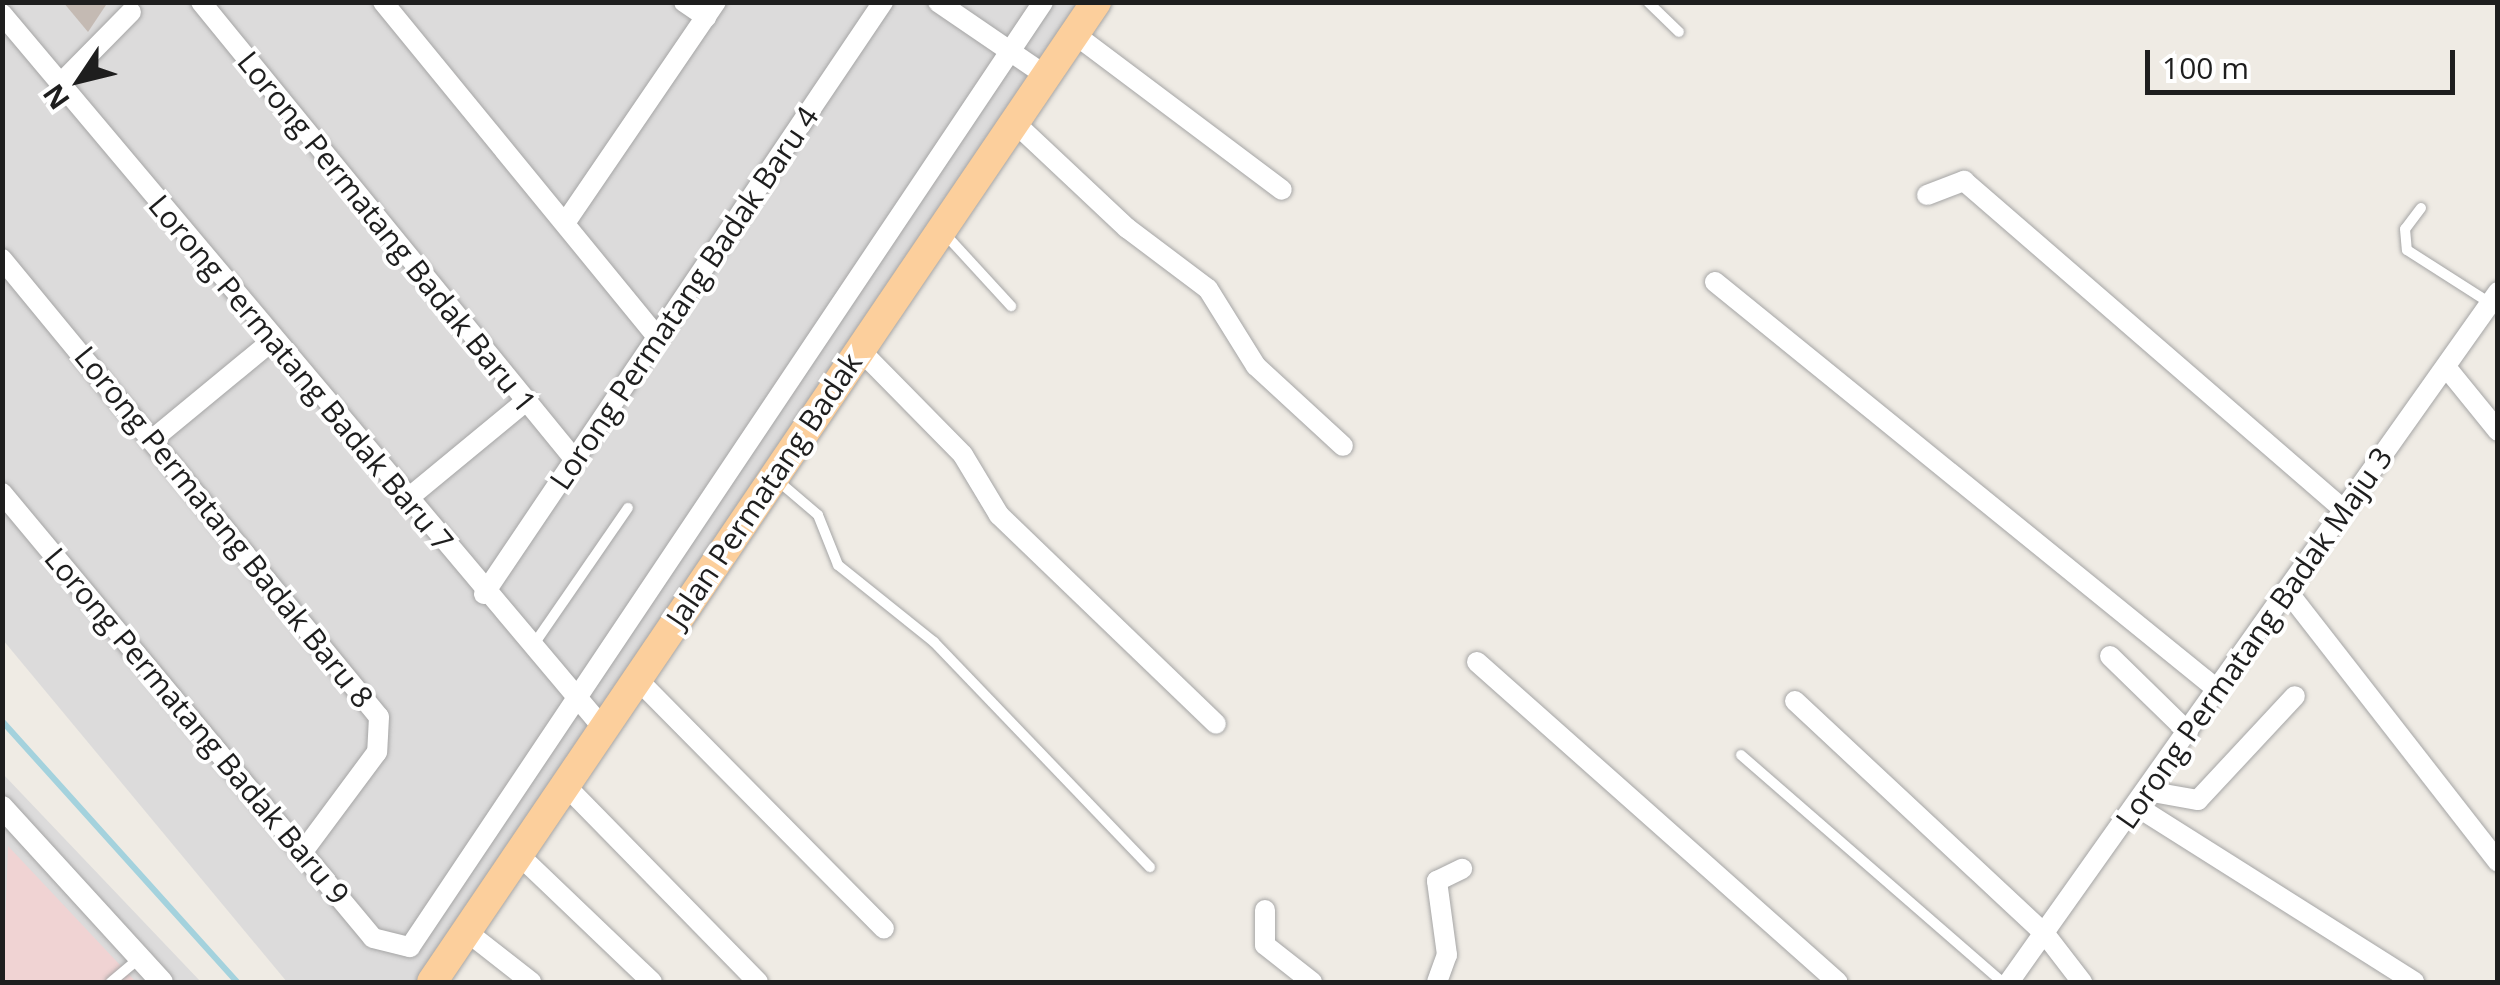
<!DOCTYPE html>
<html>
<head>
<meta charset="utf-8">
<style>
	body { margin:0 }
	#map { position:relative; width:2500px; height:985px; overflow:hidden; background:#efebe4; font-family:"Open Sans",sans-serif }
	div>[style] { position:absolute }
	.residential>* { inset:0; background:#dcdbdb }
	.commercial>* { inset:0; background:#f0d3d3 }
	.stream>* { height:6px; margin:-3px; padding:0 3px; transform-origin:3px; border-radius:3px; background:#a4d2dd }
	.building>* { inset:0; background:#c4bab3 }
	.roads { filter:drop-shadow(0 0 2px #a5a5a5) drop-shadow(0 0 2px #a5a5a5) }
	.service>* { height:10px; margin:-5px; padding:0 5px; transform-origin:5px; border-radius:5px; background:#fff }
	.minor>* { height:20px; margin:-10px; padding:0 10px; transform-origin:10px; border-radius:10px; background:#fff }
	.tertiary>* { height:22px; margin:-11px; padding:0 11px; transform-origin:11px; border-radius:11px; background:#fff }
	.primary>* { height:30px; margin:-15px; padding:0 15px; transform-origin:15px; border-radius:15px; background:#fccf9c }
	span { translate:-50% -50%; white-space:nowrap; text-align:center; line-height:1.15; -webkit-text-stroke:8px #fff; paint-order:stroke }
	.street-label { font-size:30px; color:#1e1e1e }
	.frame { position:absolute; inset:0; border:5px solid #1e1e1e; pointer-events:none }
	.north { position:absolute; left:30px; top:30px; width:100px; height:100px; -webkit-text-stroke:8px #fff; paint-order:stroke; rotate:235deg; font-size:28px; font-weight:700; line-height:40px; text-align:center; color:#1e1e1e }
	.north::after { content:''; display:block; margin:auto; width:35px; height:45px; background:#1e1e1e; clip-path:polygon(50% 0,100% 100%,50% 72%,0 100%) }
	.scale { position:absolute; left:2145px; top:50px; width:310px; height:45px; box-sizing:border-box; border:5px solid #1e1e1e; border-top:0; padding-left:12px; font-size:30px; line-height:35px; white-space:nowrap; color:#1e1e1e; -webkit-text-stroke:8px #fff; paint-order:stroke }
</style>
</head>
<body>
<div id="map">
	<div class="residential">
		<div style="clip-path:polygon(2px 3px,1103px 3px,418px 982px,287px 982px,3px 640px)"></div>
		<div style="clip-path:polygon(3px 774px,201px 982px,3px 982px)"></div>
	</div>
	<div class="commercial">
		<div style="clip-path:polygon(8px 846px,136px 982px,3px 982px)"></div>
	</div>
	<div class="stream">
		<div style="left:2px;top:721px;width:351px;rotate:48deg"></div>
	</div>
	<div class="building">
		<div style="clip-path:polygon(63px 2px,108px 2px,88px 32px)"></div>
	</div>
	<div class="roads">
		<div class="service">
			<div style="left:1648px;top:2px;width:43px;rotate:44.1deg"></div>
			<div style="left:2421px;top:208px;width:26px;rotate:127deg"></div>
			<div style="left:2405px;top:229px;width:21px;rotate:85deg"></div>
			<div style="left:2407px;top:250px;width:98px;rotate:32.6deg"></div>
			<div style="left:945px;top:234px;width:98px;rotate:47.5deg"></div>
			<div style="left:777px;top:480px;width:54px;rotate:40.5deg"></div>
			<div style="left:818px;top:515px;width:54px;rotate:68.2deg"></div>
			<div style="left:838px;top:565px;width:123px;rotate:38.7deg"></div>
			<div style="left:934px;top:642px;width:312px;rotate:46.2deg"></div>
			<div style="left:532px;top:647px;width:169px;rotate:-55.4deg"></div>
			<div style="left:1741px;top:755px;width:346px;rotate:41deg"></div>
			<div style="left:111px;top:982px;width:38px;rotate:-40deg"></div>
		</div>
		<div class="minor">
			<div style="left:201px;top:2px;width:591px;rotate:50.77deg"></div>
			<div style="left:383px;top:2px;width:434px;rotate:50.7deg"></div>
			<div style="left:684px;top:2px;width:27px;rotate:34deg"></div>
			<div style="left:938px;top:2px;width:130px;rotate:34.3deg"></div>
			<div style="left:2px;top:14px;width:933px;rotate:49.91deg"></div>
			<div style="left:1073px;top:33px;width:261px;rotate:36.9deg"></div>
			<div style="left:60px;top:84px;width:101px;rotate:-45.4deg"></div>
			<div style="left:1014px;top:122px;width:155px;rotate:43.2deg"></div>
			<div style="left:1127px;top:228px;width:101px;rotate:37deg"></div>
			<div style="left:1208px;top:289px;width:91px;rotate:58.1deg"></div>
			<div style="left:1256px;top:366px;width:118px;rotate:42.6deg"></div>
			<div style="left:1927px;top:195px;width:40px;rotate:-21deg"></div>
			<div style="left:1964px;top:181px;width:503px;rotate:40.89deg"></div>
			<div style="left:565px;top:223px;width:268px;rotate:-55.7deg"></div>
			<div style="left:2px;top:259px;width:593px;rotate:50.54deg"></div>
			<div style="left:379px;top:717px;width:35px;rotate:93deg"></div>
			<div style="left:377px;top:752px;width:126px;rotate:126.6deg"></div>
			<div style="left:1715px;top:282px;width:648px;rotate:39.05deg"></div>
			<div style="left:859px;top:349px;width:148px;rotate:45.5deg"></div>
			<div style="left:963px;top:455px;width:70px;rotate:59deg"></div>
			<div style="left:999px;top:515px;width:301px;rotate:43.9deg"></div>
			<div style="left:2446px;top:367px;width:82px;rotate:50.9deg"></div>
			<div style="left:153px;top:439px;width:156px;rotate:-39.5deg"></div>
			<div style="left:2px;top:493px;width:579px;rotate:50.18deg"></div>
			<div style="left:373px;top:938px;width:38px;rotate:14deg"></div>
			<div style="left:410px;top:947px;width:1137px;rotate:-56.18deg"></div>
			<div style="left:406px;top:500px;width:154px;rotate:-39.5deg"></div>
			<div style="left:2288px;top:592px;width:342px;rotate:52.1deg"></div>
			<div style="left:484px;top:594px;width:714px;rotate:-56.02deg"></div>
			<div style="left:2110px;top:656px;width:109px;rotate:44.3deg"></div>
			<div style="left:1477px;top:662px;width:482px;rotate:41.6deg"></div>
			<div style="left:637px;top:679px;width:351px;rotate:45.3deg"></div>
			<div style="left:1795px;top:701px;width:342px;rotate:43deg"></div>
			<div style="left:2045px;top:934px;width:61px;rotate:52.4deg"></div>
			<div style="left:565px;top:785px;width:276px;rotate:45.6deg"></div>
			<div style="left:2147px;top:791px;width:52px;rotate:10deg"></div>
			<div style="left:2198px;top:800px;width:142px;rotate:-47deg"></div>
			<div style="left:2136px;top:806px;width:329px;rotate:32.3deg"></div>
			<div style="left:518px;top:854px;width:185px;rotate:43.7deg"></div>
			<div style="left:1265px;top:910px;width:35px;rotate:90deg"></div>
			<div style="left:1265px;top:945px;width:60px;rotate:38.2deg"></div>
			<div style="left:466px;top:931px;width:83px;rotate:38.1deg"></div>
			<div style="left:1437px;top:982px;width:29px;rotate:-70deg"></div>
			<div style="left:1447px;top:955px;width:75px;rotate:-97.7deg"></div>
			<div style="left:1437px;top:881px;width:28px;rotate:-26deg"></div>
			<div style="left:2009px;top:982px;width:846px;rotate:-54.67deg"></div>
		</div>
		<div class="tertiary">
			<div style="left:2px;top:807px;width:237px;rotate:47.6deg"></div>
		</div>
		<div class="primary">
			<div style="left:432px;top:982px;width:1184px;rotate:-55.88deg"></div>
		</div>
	</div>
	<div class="street-label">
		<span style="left:387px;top:232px;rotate:51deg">Lorong Permatang Badak Baru 1</span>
		<span style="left:684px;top:298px;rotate:-56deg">Lorong Permatang Badak Baru 4</span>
		<span style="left:301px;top:373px;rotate:50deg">Lorong Permatang Badak Baru 7</span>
		<span style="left:764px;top:490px;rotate:-56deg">Jalan Permatang Badak</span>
		<span style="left:224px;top:527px;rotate:51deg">Lorong Permatang Badak Baru 8</span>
		<span style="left:2254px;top:638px;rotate:-55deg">Lorong Permatang Badak Maju 3</span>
		<span style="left:197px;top:726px;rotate:50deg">Lorong Permatang Badak Baru 9</span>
	</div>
	<div class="frame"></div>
	<div class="north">N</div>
	<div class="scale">100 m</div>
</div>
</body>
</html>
